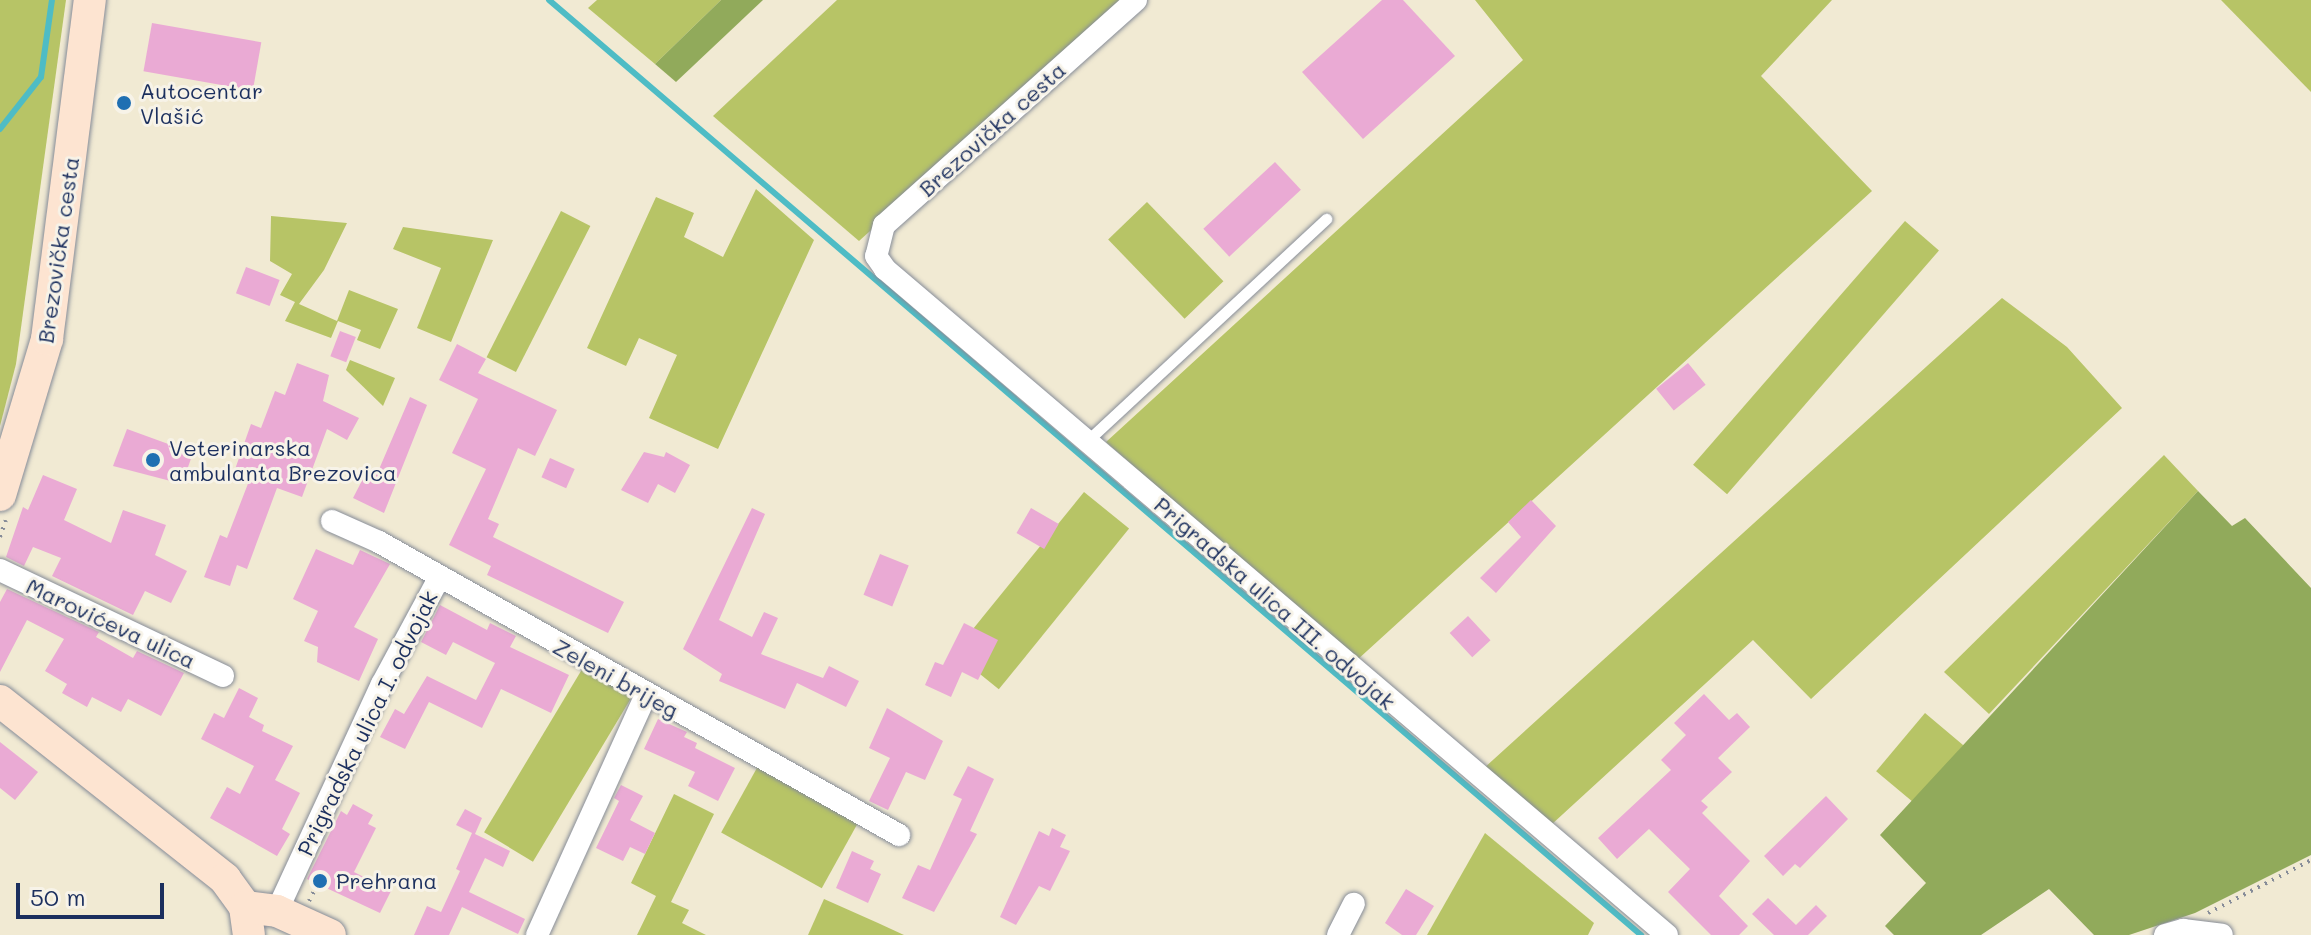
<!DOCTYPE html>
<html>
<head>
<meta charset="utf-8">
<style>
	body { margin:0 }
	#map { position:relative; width:2311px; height:935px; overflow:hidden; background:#f1ead3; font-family:Mali,sans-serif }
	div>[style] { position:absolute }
	.green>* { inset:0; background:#b7c466; transform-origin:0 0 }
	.forest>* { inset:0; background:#91aa5b }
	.stream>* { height:6px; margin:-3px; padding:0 3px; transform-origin:3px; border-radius:3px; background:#4ebcc5 }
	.building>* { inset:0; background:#eaaad4; transform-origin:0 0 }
	.path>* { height:4px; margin-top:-2px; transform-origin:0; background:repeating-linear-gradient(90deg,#868c98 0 2px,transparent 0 8px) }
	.roads { filter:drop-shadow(0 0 2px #868c98) drop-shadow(0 0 2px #868c98) }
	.lane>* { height:11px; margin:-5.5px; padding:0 5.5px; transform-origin:5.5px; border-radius:5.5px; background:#fff }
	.street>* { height:22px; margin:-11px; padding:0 11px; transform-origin:11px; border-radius:11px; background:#fff }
	.secondary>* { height:32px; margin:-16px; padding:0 16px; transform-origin:16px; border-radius:16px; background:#fde4d1 }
	.dots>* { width:22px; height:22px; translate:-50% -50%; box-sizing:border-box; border:4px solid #f7f3e8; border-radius:50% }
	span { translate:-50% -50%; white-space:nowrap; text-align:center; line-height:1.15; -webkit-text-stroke:6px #f7f3e8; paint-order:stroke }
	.poi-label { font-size:22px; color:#1b2f5e }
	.left { translate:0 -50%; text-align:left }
	.street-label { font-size:22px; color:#1b2f5e }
	.scale { position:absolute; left:16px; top:883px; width:148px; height:36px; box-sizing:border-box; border:4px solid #1b2f5e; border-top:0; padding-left:10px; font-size:24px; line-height:28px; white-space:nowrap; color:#1b2f5e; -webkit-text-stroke:6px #f7f3e8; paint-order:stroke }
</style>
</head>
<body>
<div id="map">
	<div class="green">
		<div style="clip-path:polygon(0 0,66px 0,16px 364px,0 426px)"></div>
		<div style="clip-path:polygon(597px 0,721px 0,655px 64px,588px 8px)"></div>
		<div style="clip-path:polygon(837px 0,1126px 0,859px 241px,713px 116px)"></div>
		<div style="clip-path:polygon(1475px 0,1832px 0,1761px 76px,1872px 191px,1356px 661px,1106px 442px,1523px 60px)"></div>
		<div style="clip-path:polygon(2221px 0,2311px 0,2311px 92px)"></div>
		<div style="clip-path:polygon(756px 189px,814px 240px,718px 449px,649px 418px,677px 355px,639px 338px,626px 366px,587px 348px,656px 197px,694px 213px,684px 237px,723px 257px)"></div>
		<div style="left:1147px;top:202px;width:110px;height:54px;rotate:46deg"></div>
		<div style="left:561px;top:211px;width:33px;height:164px;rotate:27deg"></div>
		<div style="clip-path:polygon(271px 216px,347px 223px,324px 270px,299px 304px,337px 321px,349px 290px,398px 309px,380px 349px,357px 340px,361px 330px,338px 321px,331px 338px,285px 321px,295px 302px,280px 295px,292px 274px,270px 261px)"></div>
		<div style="left:1905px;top:221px;width:45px;height:323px;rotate:41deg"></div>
		<div style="clip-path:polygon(403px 227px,493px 240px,451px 342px,417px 328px,441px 268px,393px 249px)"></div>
		<div style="clip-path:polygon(2002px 298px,2067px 347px,2122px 408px,1811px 699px,1753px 640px,1551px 825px,1483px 769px)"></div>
		<div style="clip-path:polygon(350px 360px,395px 378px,383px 406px,346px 370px)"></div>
		<div style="clip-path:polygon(2164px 455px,2198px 491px,1989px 714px,1944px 672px)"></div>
		<div style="left:1084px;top:492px;width:58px;height:207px;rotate:39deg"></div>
		<div style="left:584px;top:666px;width:57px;height:194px;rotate:31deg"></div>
		<div style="left:1925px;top:713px;width:50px;height:76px;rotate:40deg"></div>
		<div style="left:758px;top:766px;width:115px;height:76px;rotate:29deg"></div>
		<div style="clip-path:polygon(674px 794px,714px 814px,671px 902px,689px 910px,682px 923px,706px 935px,637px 935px,656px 896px,631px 883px)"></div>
		<div style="clip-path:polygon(1485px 833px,1594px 923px,1588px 935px,1427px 935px)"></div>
		<div style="clip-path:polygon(824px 899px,878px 923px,904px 935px,808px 935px)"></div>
	</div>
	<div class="forest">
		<div style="clip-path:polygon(721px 0,763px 0,676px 82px,655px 64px)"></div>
		<div style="clip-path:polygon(2198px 491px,2232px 526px,2245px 518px,2311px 588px,2311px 855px,2195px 913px,2129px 935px,2094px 935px,2049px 889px,1981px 935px,1894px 935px,1885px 926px,1926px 883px,1880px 835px)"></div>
	</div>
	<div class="stream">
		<div style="left:549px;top:0;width:1438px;rotate:40.57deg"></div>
		<div style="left:0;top:129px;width:66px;rotate:-51.7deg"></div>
		<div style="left:41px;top:77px;width:78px;rotate:-81.9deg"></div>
	</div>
	<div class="building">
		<div style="clip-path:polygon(1382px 0,1403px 0,1455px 56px,1363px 139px,1302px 72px)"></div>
		<div style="left:152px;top:23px;width:111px;height:49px;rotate:10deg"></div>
		<div style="left:1275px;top:162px;width:38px;height:98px;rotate:47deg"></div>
		<div style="left:246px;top:267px;width:36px;height:28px;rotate:21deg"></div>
		<div style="left:340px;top:331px;width:17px;height:27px;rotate:21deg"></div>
		<div style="clip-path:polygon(457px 344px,486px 359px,478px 373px,557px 410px,535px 456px,518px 448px,488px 519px,499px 524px,493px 537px,624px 602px,608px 633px,487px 575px,491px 566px,449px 545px,486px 469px,452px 453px,478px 399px,439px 380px)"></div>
		<div style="clip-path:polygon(297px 363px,329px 375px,323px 401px,359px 418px,347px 440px,327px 429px,302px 497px,277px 488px,247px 569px,237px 565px,230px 586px,204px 577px,220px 535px,227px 538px,249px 481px,233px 475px,251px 424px,261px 428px,275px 391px,285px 395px)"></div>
		<div style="left:1688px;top:363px;width:28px;height:41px;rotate:51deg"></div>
		<div style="clip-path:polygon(410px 397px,427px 405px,384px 513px,353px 498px,368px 469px,377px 474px)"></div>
		<div style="clip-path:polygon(127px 429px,193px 453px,182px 484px,113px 466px)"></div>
		<div style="clip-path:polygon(644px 452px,664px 457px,666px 452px,690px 465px,675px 493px,658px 484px,648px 503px,621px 490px)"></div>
		<div style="left:550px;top:458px;width:27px;height:21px;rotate:24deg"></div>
		<div style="clip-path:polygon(43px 475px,77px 489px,64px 520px,111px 543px,123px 510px,166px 525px,155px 555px,187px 571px,171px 603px,145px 591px,133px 615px,52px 576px,61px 558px,33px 547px,24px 566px,6px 557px,23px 507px,28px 510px)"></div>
		<div style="clip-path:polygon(1531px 500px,1556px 526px,1496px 593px,1480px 578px,1521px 537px,1508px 522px)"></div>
		<div style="clip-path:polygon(752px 508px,765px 514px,719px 620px,752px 637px,764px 612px,778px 618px,761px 654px,823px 678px,829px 666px,859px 681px,846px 707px,797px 683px,785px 709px,719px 681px,722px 674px,683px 649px)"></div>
		<div style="left:1031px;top:508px;width:32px;height:29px;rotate:30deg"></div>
		<div style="clip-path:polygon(316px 549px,353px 565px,360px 550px,390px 564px,354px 627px,378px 639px,359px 681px,317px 662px,318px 647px,304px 641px,318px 611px,293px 599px)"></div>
		<div style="left:880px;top:554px;width:31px;height:44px;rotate:22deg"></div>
		<div style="clip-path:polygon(7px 589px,99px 632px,96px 637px,133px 658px,137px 651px,184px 673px,161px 716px,128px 699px,121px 712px,92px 697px,87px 707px,62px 693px,67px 684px,45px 671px,64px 639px,27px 620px,0 672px,0 602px)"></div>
		<div style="clip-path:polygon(440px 605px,487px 630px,490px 623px,516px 636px,510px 647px,569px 675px,551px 713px,501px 689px,482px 728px,429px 702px,405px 749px,380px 737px,395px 709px,404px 714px,427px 676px,476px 700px,495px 663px,453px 642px,446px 655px,421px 642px)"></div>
		<div style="left:1468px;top:616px;width:33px;height:25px;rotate:47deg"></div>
		<div style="clip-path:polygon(964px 623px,998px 640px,978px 680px,962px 672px,951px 697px,925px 685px,935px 662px,943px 665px)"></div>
		<div style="clip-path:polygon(239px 688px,258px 698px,249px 717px,264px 725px,262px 731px,293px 746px,275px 780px,300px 793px,282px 829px,290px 834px,277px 856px,210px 818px,227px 787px,240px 794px,254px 766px,201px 739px,214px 713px,224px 718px)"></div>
		<div style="clip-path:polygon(1704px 694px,1729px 720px,1737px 713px,1750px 727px,1718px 758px,1732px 772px,1701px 801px,1708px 807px,1702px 813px,1750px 861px,1719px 896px,1748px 926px,1739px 935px,1711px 935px,1668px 892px,1690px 869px,1649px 829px,1617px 859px,1598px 838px,1671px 770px,1661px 760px,1686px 735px,1674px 723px)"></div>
		<div style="clip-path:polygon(887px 708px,943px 741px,925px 780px,906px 772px,888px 810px,869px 801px,890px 758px,869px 748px)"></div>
		<div style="clip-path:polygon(658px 719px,687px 732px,684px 737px,697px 743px,695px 748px,735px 768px,718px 801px,688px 786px,695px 772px,644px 749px)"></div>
		<div style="clip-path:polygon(0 742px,38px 772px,15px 800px,0 788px)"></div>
		<div style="clip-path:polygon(968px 766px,994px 779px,970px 831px,977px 834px,934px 912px,902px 898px,918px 865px,930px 870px,962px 799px,953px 795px)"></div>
		<div style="clip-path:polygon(621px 785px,643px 796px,630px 820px,655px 833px,645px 854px,630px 847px,623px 861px,596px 848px,619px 801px,614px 798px)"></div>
		<div style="clip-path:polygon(1826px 796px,1848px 819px,1800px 868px,1795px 864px,1783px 876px,1764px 856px)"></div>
		<div style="clip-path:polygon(353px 804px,373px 815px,368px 824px,376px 828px,354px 872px,391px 891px,380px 913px,307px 879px,341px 811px,347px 815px)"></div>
		<div style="clip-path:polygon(465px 809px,482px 818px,475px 834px,510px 851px,503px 867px,485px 858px,469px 892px,525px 919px,518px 934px,462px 907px,449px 935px,414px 935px,427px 906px,441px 912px,460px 871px,456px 869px,472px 833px,456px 825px)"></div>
		<div style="clip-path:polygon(1052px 828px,1066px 835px,1060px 847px,1070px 851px,1050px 891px,1039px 886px,1016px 925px,1000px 917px,1039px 831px,1049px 836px)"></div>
		<div style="clip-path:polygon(852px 851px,874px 861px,870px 869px,881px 874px,868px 903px,836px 888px)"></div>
		<div style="clip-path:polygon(1406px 889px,1434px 906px,1416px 935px,1402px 935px,1385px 923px)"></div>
		<div style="clip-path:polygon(1768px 898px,1796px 925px,1816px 905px,1827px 916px,1808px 935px,1774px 935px,1752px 914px)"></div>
	</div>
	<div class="path">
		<div style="left:0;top:537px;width:18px;rotate:-71deg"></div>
		<div style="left:309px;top:901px;width:18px;rotate:-63deg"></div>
		<div style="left:2208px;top:913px;width:116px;rotate:-27.2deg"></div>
	</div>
	<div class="roads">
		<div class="lane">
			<div style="left:1086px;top:442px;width:328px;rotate:-42.9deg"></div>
		</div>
		<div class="street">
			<div style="left:1136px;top:0;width:338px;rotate:138.2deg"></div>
			<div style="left:884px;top:225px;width:32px;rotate:104deg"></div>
			<div style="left:876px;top:256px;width:16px;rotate:55deg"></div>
			<div style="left:885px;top:269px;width:1027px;rotate:40.42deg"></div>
			<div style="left:332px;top:521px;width:51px;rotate:24.1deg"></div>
			<div style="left:379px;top:542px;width:597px;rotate:29.4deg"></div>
			<div style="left:0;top:570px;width:247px;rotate:25.4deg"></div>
			<div style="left:277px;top:911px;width:250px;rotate:-65.2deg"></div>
			<div style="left:382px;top:684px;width:120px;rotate:-61.7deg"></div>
			<div style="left:537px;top:935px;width:264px;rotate:-65.6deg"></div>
			<div style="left:1338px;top:935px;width:35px;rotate:-63deg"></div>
			<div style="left:2165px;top:935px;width:19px;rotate:-16deg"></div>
			<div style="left:2183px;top:930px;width:39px;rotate:7deg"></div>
		</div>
		<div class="secondary">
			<div style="left:0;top:495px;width:163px;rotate:-73.2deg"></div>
			<div style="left:47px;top:339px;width:342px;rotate:-82.8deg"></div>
			<div style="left:0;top:701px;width:287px;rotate:38.3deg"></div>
			<div style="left:225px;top:879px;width:34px;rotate:54deg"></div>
			<div style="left:245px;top:907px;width:28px;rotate:82deg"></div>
			<div style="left:245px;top:907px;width:32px;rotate:7deg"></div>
			<div style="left:277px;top:911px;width:58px;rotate:24.4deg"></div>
		</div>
	</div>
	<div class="dots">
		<div style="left:124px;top:103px;background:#1f6fb2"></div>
		<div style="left:153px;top:460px;background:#1f6fb2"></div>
		<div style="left:320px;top:881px;background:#1f6fb2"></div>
	</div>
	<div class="poi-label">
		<span class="left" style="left:140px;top:103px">Autocentar<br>Vlašić</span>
		<span class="left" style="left:169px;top:460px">Veterinarska<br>ambulanta Brezovica</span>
		<span class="left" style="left:336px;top:881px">Prehrana</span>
	</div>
	<div class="street-label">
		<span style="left:992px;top:129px;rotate:-42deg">Brezovička cesta</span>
		<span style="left:58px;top:250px;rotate:-82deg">Brezovička cesta</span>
		<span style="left:1275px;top:603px;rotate:41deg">Prigradska ulica III. odvojak</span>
		<span style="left:111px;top:623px;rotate:25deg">Marovićeva ulica</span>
		<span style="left:616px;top:678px;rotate:29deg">Zeleni brijeg</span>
		<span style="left:367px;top:723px;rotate:-64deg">Prigradska ulica I. odvojak</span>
	</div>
	<div class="scale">50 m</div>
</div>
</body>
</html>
